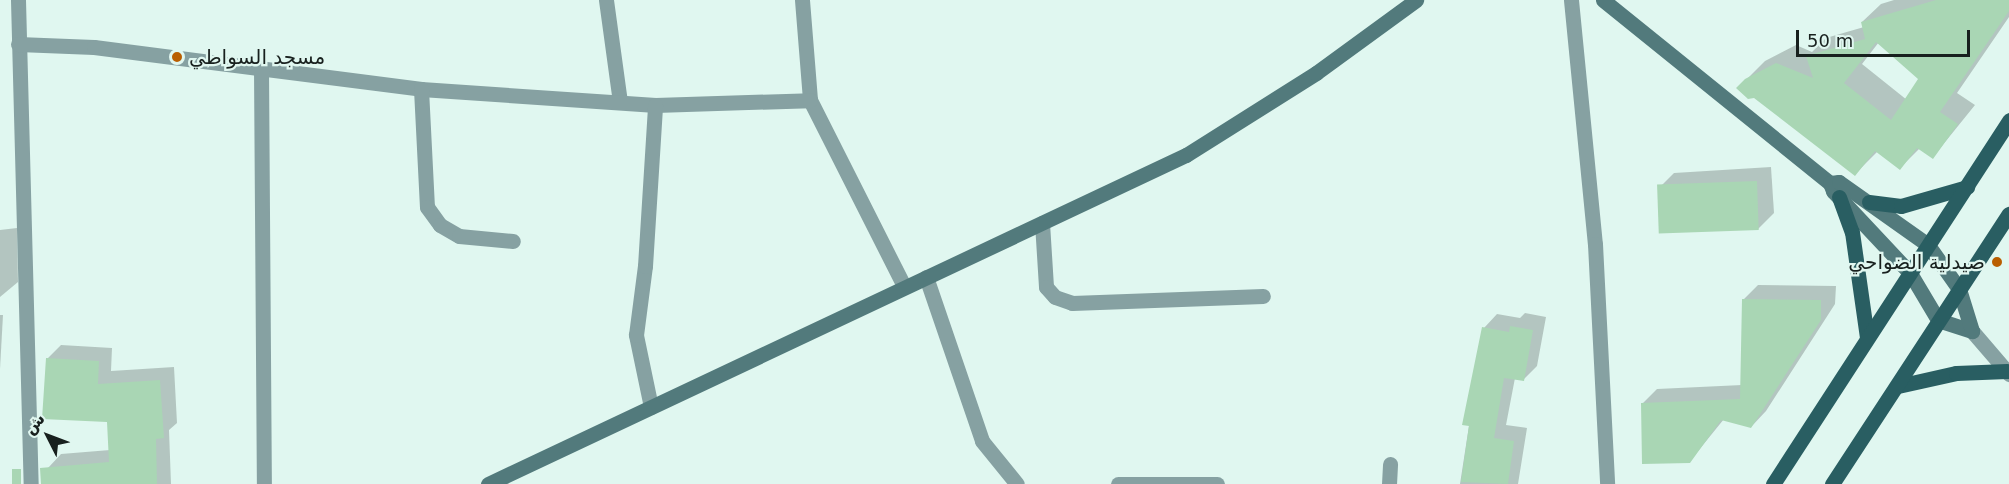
<!DOCTYPE html>
<html>
<head>
<meta charset="utf-8">
<style>
	body { margin:0 }
	#map { position:relative; width:2009px; height:484px; overflow:hidden; background:#e0f7f0; font-family:"DejaVu Sans","Noto Naskh Arabic",sans-serif }
	div>[style] { position:absolute }
	.shadow>* { inset:0; background:#0003 }
	.building>* { inset:0; background:#a9d6b4; transform-origin:0 0 }
	.street>* { height:15px; margin:-7.5px; padding:0 7.5px; transform-origin:7.5px; border-radius:7.5px; background:#86a1a2 }
	.secondary>* { height:15px; margin:-7.5px; padding:0 7.5px; transform-origin:7.5px; border-radius:7.5px; background:#527a7c }
	.primary>* { height:15px; margin:-7.5px; padding:0 7.5px; transform-origin:7.5px; border-radius:7.5px; background:#295e62 }
	.dots>* { width:16px; height:16px; translate:-50% -50%; box-sizing:border-box; border:3px solid #e0f7f0; border-radius:50% }
	span { translate:-50% -50%; white-space:nowrap; text-align:center; line-height:1.15; -webkit-text-stroke:4.5px #e0f7f0; paint-order:stroke }
	.poi-label { font-size:20px; color:#18201e }
	.left { translate:0 -50%; text-align:left }
	.right { translate:-100% -50%; text-align:right }
	.north { position:absolute; left:18px; top:406px; width:60px; height:60px; -webkit-text-stroke:4px #e0f7f0; paint-order:stroke; rotate:312deg; font-size:16px; font-weight:700; line-height:24px; text-align:center; color:#18201e }
	.north::after { content:''; display:block; margin:auto; width:21px; height:27px; background:#18201e; clip-path:polygon(50% 0,100% 100%,50% 72%,0 100%) }
	.scale { position:absolute; left:1796px; top:30px; width:174px; height:27px; box-sizing:border-box; border:3px solid #18201e; border-top:0; padding-left:8px; font-size:18px; line-height:21px; white-space:nowrap; color:#18201e; -webkit-text-stroke:4px #e0f7f0; paint-order:stroke }
</style>
</head>
<body>
<div id="map">
	<div class="shadow">
		<div style="clip-path:polygon(evenodd,1894px 0,2009px 0,2009px 17px,1957px 93px,1975px 105px,1933px 157px,1920px 148px,1900px 168px,1878px 151px,1855px 174px,1754px 96px,1738px 88px,1765px 61px,1796px 45px,1812px 52px,1826px 38px,1864px 27px,1862px 22px,1881px 4px,1894px 0,1879px 42px,1920px 79px,1907px 100px,1862px 64px,1879px 42px)"></div>
		<div style="clip-path:polygon(1771px 167px,1774px 213px,1758px 229px,1659px 188px,1674px 173px)"></div>
		<div style="clip-path:polygon(17px 228px,18px 282px,0 297px,0 230px)"></div>
		<div style="clip-path:polygon(1758px 285px,1836px 286px,1835px 304px,1766px 411px,1751px 427px,1724px 419px,1690px 461px,1642px 404px,1657px 389px,1742px 385px,1743px 300px)"></div>
		<div style="clip-path:polygon(1525px 313px,1546px 317px,1537px 366px,1524px 379px,1515px 378px,1506px 425px,1527px 428px,1518px 484px,1460px 484px,1484px 328px,1497px 314px,1520px 318px)"></div>
		<div style="clip-path:polygon(0 315px,3px 315px,0 369px)"></div>
		<div style="clip-path:polygon(61px 345px,112px 348px,111px 371px,174px 367px,177px 423px,169px 430px,171px 484px,49px 484px,48px 468px,61px 454px,110px 450px,108px 421px,47px 359px)"></div>
	</div>
	<div class="building">
		<div style="clip-path:polygon(evenodd,1936px 0,2009px 0,2009px 11px,1940px 112px,1958px 124px,1933px 159px,1917px 148px,1900px 170px,1875px 151px,1855px 176px,1754px 98px,1748px 99px,1736px 88px,1745px 79px,1776px 63px,1813px 78px,1806px 56px,1865px 39px,1861px 22px,1936px 0,1876px 42px,1918px 79px,1891px 120px,1844px 83px,1876px 42px)"></div>
		<div style="left:1757px;top:181px;width:49px;height:100px;rotate:88deg"></div>
		<div style="clip-path:polygon(1742px 299px,1821px 300px,1821px 320px,1751px 428px,1721px 420px,1690px 463px,1642px 464px,1641px 403px,1740px 399px)"></div>
		<div style="clip-path:polygon(1510px 326px,1533px 330px,1524px 381px,1504px 378px,1494px 438px,1514px 441px,1508px 484px,1461px 482px,1469px 426px,1462px 425px,1482px 327px,1509px 332px)"></div>
		<div style="clip-path:polygon(46px 358px,99px 361px,98px 384px,160px 380px,164px 438px,156px 439px,157px 484px,41px 484px,40px 468px,109px 462px,107px 422px,42px 419px)"></div>
		<div style="left:21px;top:469px;width:15px;height:9px;rotate:90deg"></div>
	</div>
	<div class="street">
		<div style="left:18px;top:0;width:484px;rotate:88.5deg"></div>
		<div style="left:606px;top:0;width:103px;rotate:82.2deg"></div>
		<div style="left:802px;top:0;width:100px;rotate:85.4deg"></div>
		<div style="left:810px;top:100px;width:208px;rotate:63.2deg"></div>
		<div style="left:1571px;top:0;width:245px;rotate:84.4deg"></div>
		<div style="left:1595px;top:244px;width:240px;rotate:87.1deg"></div>
		<div style="left:18px;top:44px;width:76px;rotate:2.3deg"></div>
		<div style="left:94px;top:47px;width:330px;rotate:7.3deg"></div>
		<div style="left:421px;top:89px;width:235px;rotate:3.9deg"></div>
		<div style="left:655px;top:105px;width:155px;rotate:-1.8deg"></div>
		<div style="left:261px;top:69px;width:415px;rotate:89.6deg"></div>
		<div style="left:421px;top:89px;width:118px;rotate:87.1deg"></div>
		<div style="left:427px;top:207px;width:22px;rotate:54deg"></div>
		<div style="left:440px;top:225px;width:22px;rotate:30deg"></div>
		<div style="left:459px;top:236px;width:54px;rotate:5.3deg"></div>
		<div style="left:1042px;top:223px;width:64px;rotate:86.4deg"></div>
		<div style="left:1046px;top:287px;width:13px;rotate:48deg"></div>
		<div style="left:1055px;top:297px;width:18px;rotate:19deg"></div>
		<div style="left:1072px;top:303px;width:191px;rotate:-2.1deg"></div>
		<div style="left:926px;top:277px;width:173px;rotate:71.1deg"></div>
		<div style="left:982px;top:441px;width:55px;rotate:50.9deg"></div>
		<div style="left:1972px;top:331px;width:57px;rotate:49.3deg"></div>
		<div style="left:651px;top:407px;width:74px;rotate:-101.8deg"></div>
		<div style="left:636px;top:335px;width:70px;rotate:-82.6deg"></div>
		<div style="left:645px;top:266px;width:161px;rotate:-86.4deg"></div>
		<div style="left:1118px;top:484px;width:99px"></div>
		<div style="left:1389px;top:484px;width:20px;rotate:-87deg"></div>
	</div>
	<div class="secondary">
		<div style="left:1603px;top:0;width:292px;rotate:38.9deg"></div>
		<div style="left:1830px;top:183px;width:9px;rotate:69deg"></div>
		<div style="left:1833px;top:191px;width:112px;rotate:46.8deg"></div>
		<div style="left:1910px;top:273px;width:55px;rotate:59.2deg"></div>
		<div style="left:1938px;top:320px;width:36px;rotate:18deg"></div>
		<div style="left:1830px;top:183px;width:9px;rotate:-6deg"></div>
		<div style="left:1839px;top:182px;width:109px;rotate:35.3deg"></div>
		<div style="left:1928px;top:245px;width:54px;rotate:54.8deg"></div>
		<div style="left:1959px;top:289px;width:44px;rotate:72.8deg"></div>
		<div style="left:488px;top:484px;width:772px;rotate:-25.24deg"></div>
		<div style="left:1186px;top:155px;width:154px;rotate:-32.2deg"></div>
		<div style="left:1316px;top:73px;width:124px;rotate:-36.1deg"></div>
	</div>
	<div class="primary">
		<div style="left:1839px;top:197px;width:37px;rotate:70deg"></div>
		<div style="left:1852px;top:232px;width:106px;rotate:81.9deg"></div>
		<div style="left:1869px;top:202px;width:32px;rotate:7deg"></div>
		<div style="left:1901px;top:206px;width:69px;rotate:-16.1deg"></div>
		<div style="left:1898px;top:386px;width:59px;rotate:-12.6deg"></div>
		<div style="left:1956px;top:373px;width:51px;rotate:-2.2deg"></div>
		<div style="left:1773px;top:484px;width:434px;rotate:-57deg"></div>
		<div style="left:1832px;top:484px;width:323px;rotate:-56.8deg"></div>
	</div>
	<div class="dots">
		<div style="left:177px;top:57px;background:#b95e00"></div>
		<div style="left:1997px;top:262px;background:#b95e00"></div>
	</div>
	<div class="poi-label">
		<span class="left" style="left:189px;top:57px">مسجد السواطي</span>
		<span class="right" style="left:1985px;top:262px">صيدلية الضواحي</span>
	</div>
	<div class="north">ش</div>
	<div class="scale">50 m</div>
</div>
</body>
</html>
